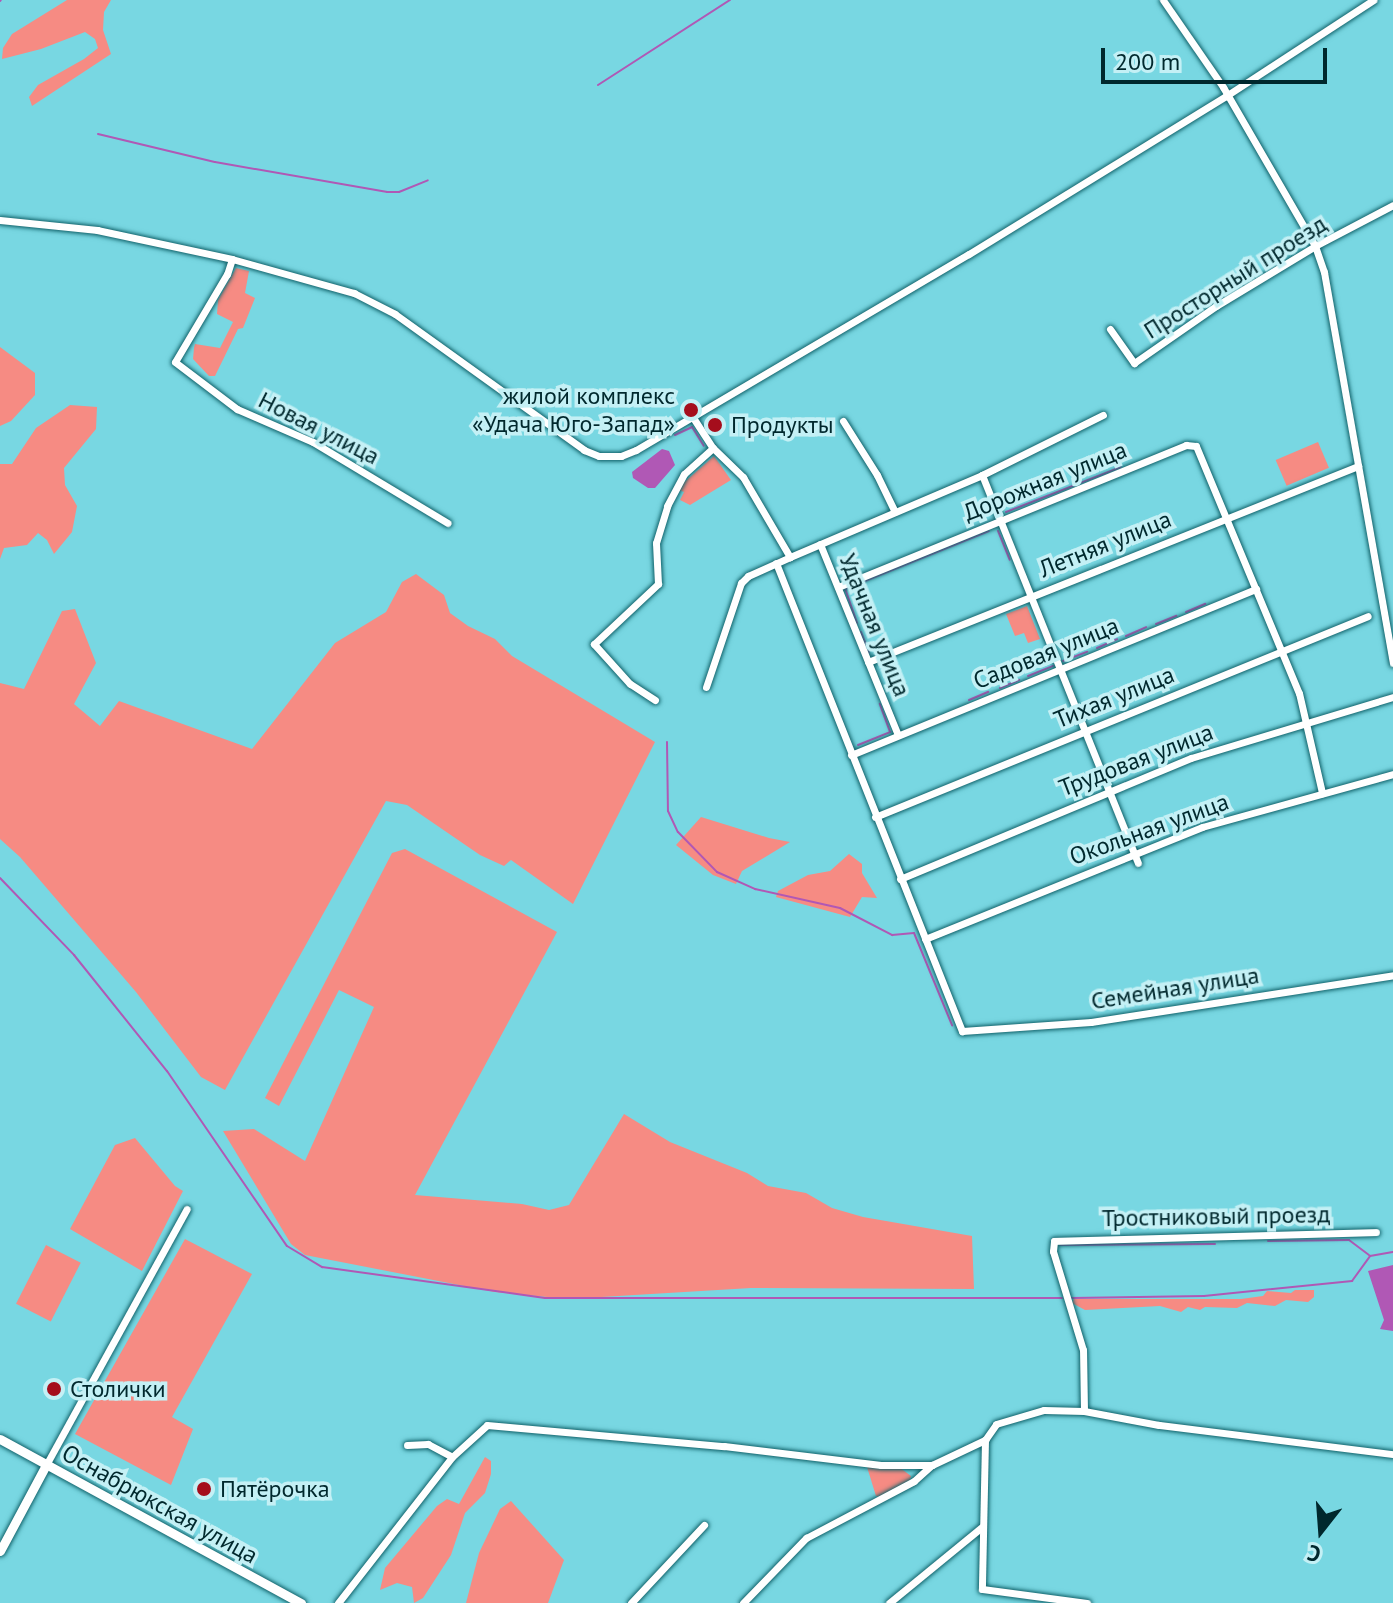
<!DOCTYPE html>
<html>
<head>
<meta charset="utf-8">
<style>
	body { margin:0 }
	#map { position:relative; width:1393px; height:1603px; overflow:hidden; background:#78d7e2; font-family:"PT Sans",sans-serif }
	div>[style] { position:absolute }
	.green>* { inset:0; background:#f68b83; transform-origin:0 0 }
	.water>* { inset:0; background:#b058b5 }
	.stream>* { height:2px; margin:-1px; padding:0 1px; transform-origin:1px; border-radius:1px; background:#b058b5 }
	.roads { filter:drop-shadow(0 0 2px #11626a) drop-shadow(0 0 2px #11626a) }
	.minor>* { height:7px; margin:-3.5px; padding:0 3.5px; transform-origin:3.5px; border-radius:3.5px; background:#fff }
	.tertiary>* { height:9px; margin:-4.5px; padding:0 4.5px; transform-origin:4.5px; border-radius:4.5px; background:#fff }
	.dots>* { width:22px; height:22px; translate:-50% -50%; box-sizing:border-box; border:4px solid #c4f0f5; border-radius:50% }
	span { translate:-50% -50%; white-space:nowrap; text-align:center; line-height:1.15; -webkit-text-stroke:7px #c4f0f5; paint-order:stroke }
	.street-label { font-size:24px; color:#00282d }
	.poi-label { font-size:24px; color:#00282d }
	.right { translate:-100% -50%; text-align:right }
	.left { translate:0 -50%; text-align:left }
	.north { position:absolute; left:1281px; top:1491px; width:80px; height:80px; -webkit-text-stroke:6px #c4f0f5; paint-order:stroke; rotate:197deg; font-size:22px; font-weight:700; line-height:32px; text-align:center; color:#00282d }
	.north::after { content:''; display:block; margin:auto; width:28px; height:36px; background:#00282d; clip-path:polygon(50% 0,100% 100%,50% 72%,0 100%) }
	.scale { position:absolute; left:1101px; top:48px; width:226px; height:36px; box-sizing:border-box; border:4px solid #00282d; border-top:0; padding-left:10px; font-size:24px; line-height:28px; white-space:nowrap; color:#00282d; -webkit-text-stroke:6px #c4f0f5; paint-order:stroke }
</style>
</head>
<body>
<div id="map">
	<div class="green">
		<div style="clip-path:polygon(67px 0,111px 0,104px 12px,103px 30px,111px 54px,32px 106px,29px 97px,38px 85px,84px 59px,98px 48px,95px 39px,85px 32px,41px 49px,2px 59px,3px 48px,12px 34px)"></div>
		<div style="clip-path:polygon(236px 268px,249px 271px,245px 293px,255px 298px,243px 328px,238px 329px,215px 376px,209px 376px,193px 359px,194px 348px,195px 344px,220px 348px,233px 322px,217px 314px,218px 300px)"></div>
		<div style="clip-path:polygon(0 347px,35px 373px,35px 395px,11px 421px,0 426px)"></div>
		<div style="clip-path:polygon(70px 405px,97px 407px,96px 429px,64px 468px,65px 485px,77px 506px,72px 532px,54px 554px,47px 540px,38px 533px,27px 545px,4px 548px,0 559px,0 464px,12px 464px,36px 428px)"></div>
		<div style="left:1318px;top:442px;width:28px;height:46px;rotate:67deg"></div>
		<div style="clip-path:polygon(714px 456px,731px 480px,690px 505px,680px 500px,684px 492px,679px 490px,681px 485px)"></div>
		<div style="clip-path:polygon(416px 574px,444px 595px,450px 613px,468px 626px,495px 639px,512px 656px,655px 742px,573px 904px,511px 860px,504px 866px,480px 855px,407px 805px,386px 801px,225px 1090px,201px 1077px,136px 992px,20px 857px,0 839px,0 683px,24px 689px,62px 611px,75px 609px,96px 663px,74px 704px,100px 726px,119px 701px,252px 749px,335px 643px,386px 612px,402px 582px)"></div>
		<div style="clip-path:polygon(1027px 606px,1040px 639px,1028px 643px,1024px 633px,1015px 636px,1006px 614px)"></div>
		<div style="clip-path:polygon(701px 817px,769px 838px,790px 842px,742px 871px,736px 884px,713px 875px,676px 845px)"></div>
		<div style="clip-path:polygon(405px 849px,557px 932px,415px 1195px,522px 1204px,549px 1210px,569px 1205px,624px 1114px,670px 1142px,747px 1173px,768px 1186px,806px 1193px,832px 1208px,863px 1217px,972px 1236px,974px 1289px,751px 1288px,568px 1299px,495px 1292px,305px 1255px,291px 1244px,223px 1131px,254px 1129px,305px 1161px,374px 1007px,339px 990px,279px 1106px,265px 1098px,392px 853px)"></div>
		<div style="clip-path:polygon(849px 854px,862px 864px,862px 873px,877px 898px,862px 897px,850px 917px,776px 897px,778px 891px,808px 875px,830px 871px)"></div>
		<div style="clip-path:polygon(135px 1138px,175px 1186px,183px 1191px,142px 1271px,70px 1229px,115px 1145px)"></div>
		<div style="clip-path:polygon(185px 1239px,252px 1274px,172px 1417px,193px 1429px,171px 1485px,75px 1434px)"></div>
		<div style="left:46px;top:1245px;width:39px;height:66px;rotate:27deg"></div>
		<div style="clip-path:polygon(1295px 1290px,1314px 1290px,1314px 1297px,1308px 1302px,1286px 1300px,1275px 1306px,1247px 1303px,1237px 1308px,1205px 1307px,1200px 1310px,1188px 1307px,1181px 1312px,1160px 1306px,1085px 1310px,1072px 1303px,1074px 1299px,1241px 1299px,1263px 1296px,1267px 1291px,1291px 1293px)"></div>
		<div style="clip-path:polygon(485px 1457px,491px 1461px,491px 1474px,485px 1493px,465px 1513px,451px 1555px,423px 1598px,414px 1603px,412px 1587px,397px 1583px,380px 1590px,385px 1568px,437px 1506px,447px 1499px,459px 1504px)"></div>
		<div style="clip-path:polygon(867px 1467px,899px 1467px,911px 1476px,910px 1480px,881px 1497px,876px 1496px)"></div>
		<div style="clip-path:polygon(511px 1501px,564px 1560px,548px 1603px,466px 1603px,479px 1553px,500px 1509px)"></div>
	</div>
	<div class="water">
		<div style="clip-path:polygon(662px 449px,669px 451px,675px 465px,655px 488px,648px 488px,633px 478px,632px 472px)"></div>
		<div style="clip-path:polygon(1393px 1265px,1393px 1331px,1380px 1329px,1384px 1320px,1368px 1271px)"></div>
	</div>
	<div class="stream">
		<div style="left:0;top:1px;width:1px;rotate:-45deg"></div>
		<div style="left:598px;top:85px;width:157px;rotate:-32.8deg"></div>
		<div style="left:98px;top:134px;width:120px;rotate:13.5deg"></div>
		<div style="left:215px;top:162px;width:175px;rotate:9.9deg"></div>
		<div style="left:387px;top:192px;width:12px"></div>
		<div style="left:399px;top:192px;width:31px;rotate:-22deg"></div>
		<div style="left:675px;top:435px;width:19px;rotate:-25deg"></div>
		<div style="left:692px;top:427px;width:22px;rotate:58deg"></div>
		<div style="left:1006px;top:512px;width:123px;rotate:-21.4deg"></div>
		<div style="left:998px;top:531px;width:31px;rotate:68deg"></div>
		<div style="left:1186px;top:612px;width:21px;rotate:-23deg"></div>
		<div style="left:857px;top:623px;width:36px;rotate:-109deg"></div>
		<div style="left:845px;top:589px;width:155px;rotate:-21.9deg"></div>
		<div style="left:1156px;top:624px;width:22px;rotate:-22deg"></div>
		<div style="left:861px;top:632px;width:22px;rotate:69deg"></div>
		<div style="left:1126px;top:636px;width:22px;rotate:-24deg"></div>
		<div style="left:1097px;top:648px;width:22px;rotate:-24deg"></div>
		<div style="left:1063px;top:661px;width:26px;rotate:-21deg"></div>
		<div style="left:1028px;top:676px;width:27px;rotate:-22deg"></div>
		<div style="left:1000px;top:688px;width:21px;rotate:-23deg"></div>
		<div style="left:969px;top:700px;width:21px;rotate:-23deg"></div>
		<div style="left:667px;top:742px;width:69px;rotate:89.2deg"></div>
		<div style="left:668px;top:811px;width:23px;rotate:65deg"></div>
		<div style="left:678px;top:832px;width:56px;rotate:45.7deg"></div>
		<div style="left:717px;top:872px;width:42px;rotate:24.1deg"></div>
		<div style="left:755px;top:889px;width:87px;rotate:12.6deg"></div>
		<div style="left:840px;top:908px;width:59px;rotate:27.4deg"></div>
		<div style="left:892px;top:935px;width:22px;rotate:-5deg"></div>
		<div style="left:914px;top:933px;width:100px;rotate:67.6deg"></div>
		<div style="left:858px;top:745px;width:35px;rotate:-22deg"></div>
		<div style="left:890px;top:732px;width:30px;rotate:-110deg"></div>
		<div style="left:0;top:878px;width:107px;rotate:46.1deg"></div>
		<div style="left:74px;top:955px;width:149px;rotate:51.3deg"></div>
		<div style="left:167px;top:1071px;width:212px;rotate:55.6deg"></div>
		<div style="left:287px;top:1246px;width:41px;rotate:31deg"></div>
		<div style="left:322px;top:1267px;width:225px;rotate:7.9deg"></div>
		<div style="left:545px;top:1298px;width:517px"></div>
		<div style="left:1268px;top:1241px;width:81px;rotate:-0.7deg"></div>
		<div style="left:1349px;top:1240px;width:25px;rotate:37deg"></div>
		<div style="left:1060px;top:1245px;width:155px;rotate:-0.4deg"></div>
		<div style="left:1072px;top:1298px;width:132px;rotate:-0.9deg"></div>
		<div style="left:1204px;top:1296px;width:149px;rotate:-5.8deg"></div>
		<div style="left:1352px;top:1281px;width:31px;rotate:-54deg"></div>
		<div style="left:1370px;top:1256px;width:23px;rotate:-10deg"></div>
	</div>
	<div class="roads">
		<div class="minor">
			<div style="left:1163px;top:0;width:106px;rotate:55.4deg"></div>
			<div style="left:1223px;top:87px;width:184px;rotate:59.9deg"></div>
			<div style="left:1315px;top:246px;width:28px;rotate:71deg"></div>
			<div style="left:1324px;top:272px;width:397px;rotate:80deg"></div>
			<div style="left:0;top:220px;width:98px;rotate:5.9deg"></div>
			<div style="left:97px;top:230px;width:138px;rotate:12.1deg"></div>
			<div style="left:232px;top:259px;width:127px;rotate:15.6deg"></div>
			<div style="left:354px;top:293px;width:46px;rotate:27.1deg"></div>
			<div style="left:395px;top:314px;width:233px;rotate:35.7deg"></div>
			<div style="left:584px;top:450px;width:16px;rotate:22deg"></div>
			<div style="left:599px;top:456px;width:22px"></div>
			<div style="left:621px;top:456px;width:16px;rotate:-22deg"></div>
			<div style="left:636px;top:450px;width:386px;rotate:-30.5deg"></div>
			<div style="left:969px;top:254px;width:302px;rotate:-31.6deg"></div>
			<div style="left:1226px;top:96px;width:176px;rotate:-33.1deg"></div>
			<div style="left:232px;top:259px;width:16px;rotate:108deg"></div>
			<div style="left:227px;top:274px;width:102px;rotate:120.6deg"></div>
			<div style="left:175px;top:362px;width:78px;rotate:37.2deg"></div>
			<div style="left:237px;top:409px;width:83px;rotate:23.5deg"></div>
			<div style="left:313px;top:442px;width:157px;rotate:31deg"></div>
			<div style="left:1110px;top:329px;width:42px;rotate:54.8deg"></div>
			<div style="left:1134px;top:363px;width:100px;rotate:-34.8deg"></div>
			<div style="left:1216px;top:306px;width:116px;rotate:-31.2deg"></div>
			<div style="left:1315px;top:246px;width:88px;rotate:-27.7deg"></div>
			<div style="left:692px;top:416px;width:38px;rotate:57deg"></div>
			<div style="left:713px;top:448px;width:42px;rotate:44deg"></div>
			<div style="left:743px;top:477px;width:93px;rotate:59.6deg"></div>
			<div style="left:790px;top:557px;width:209px;rotate:-23.1deg"></div>
			<div style="left:982px;top:475px;width:135px;rotate:-26.4deg"></div>
			<div style="left:843px;top:421px;width:64px;rotate:57.8deg"></div>
			<div style="left:877px;top:475px;width:41px;rotate:64.1deg"></div>
			<div style="left:982px;top:475px;width:418px;rotate:68.1deg"></div>
			<div style="left:820px;top:544px;width:206px;rotate:67.8deg"></div>
			<div style="left:776px;top:563px;width:504px;rotate:68.33deg"></div>
			<div style="left:962px;top:1031px;width:129px;rotate:-4deg"></div>
			<div style="left:1091px;top:1022px;width:306px;rotate:-8.8deg"></div>
			<div style="left:838px;top:587px;width:376px;rotate:-22.2deg"></div>
			<div style="left:1186px;top:445px;width:10px;rotate:6deg"></div>
			<div style="left:1196px;top:446px;width:268px;rotate:67.4deg"></div>
			<div style="left:1299px;top:693px;width:103px;rotate:77deg"></div>
			<div style="left:868px;top:662px;width:528px;rotate:-21.8deg"></div>
			<div style="left:706px;top:687px;width:110px;rotate:-71.4deg"></div>
			<div style="left:741px;top:583px;width:10px;rotate:-45deg"></div>
			<div style="left:748px;top:576px;width:46px;rotate:-24.3deg"></div>
			<div style="left:655px;top:700px;width:30px;rotate:-147deg"></div>
			<div style="left:630px;top:684px;width:54px;rotate:-132deg"></div>
			<div style="left:594px;top:644px;width:88px;rotate:-43.2deg"></div>
			<div style="left:658px;top:584px;width:41px;rotate:-92.8deg"></div>
			<div style="left:656px;top:543px;width:39px;rotate:-73deg"></div>
			<div style="left:667px;top:506px;width:36px;rotate:-62deg"></div>
			<div style="left:684px;top:474px;width:39px;rotate:-42deg"></div>
			<div style="left:851px;top:755px;width:438px;rotate:-22.3deg"></div>
			<div style="left:875px;top:817px;width:532px;rotate:-22.18deg"></div>
			<div style="left:900px;top:879px;width:315px;rotate:-22.6deg"></div>
			<div style="left:1191px;top:758px;width:211px;rotate:-16.8deg"></div>
			<div style="left:925px;top:939px;width:299px;rotate:-22deg"></div>
			<div style="left:1202px;top:827px;width:198px;rotate:-15.5deg"></div>
			<div style="left:1084px;top:1411px;width:61px;rotate:-90.9deg"></div>
			<div style="left:1083px;top:1350px;width:103px;rotate:-106.9deg"></div>
			<div style="left:1053px;top:1251px;width:10px;rotate:-84deg"></div>
			<div style="left:1054px;top:1241px;width:322px;rotate:-1.6deg"></div>
			<div style="left:985px;top:1440px;width:149px;rotate:91.2deg"></div>
			<div style="left:982px;top:1589px;width:106px;rotate:7.6deg"></div>
			<div style="left:407px;top:1445px;width:21px;rotate:-3deg"></div>
			<div style="left:428px;top:1444px;width:27px;rotate:28deg"></div>
			<div style="left:46px;top:1465px;width:292px;rotate:-61.2deg"></div>
			<div style="left:338px;top:1603px;width:185px;rotate:-52deg"></div>
			<div style="left:452px;top:1457px;width:47px;rotate:-42.4deg"></div>
			<div style="left:487px;top:1425px;width:238px;rotate:5.1deg"></div>
			<div style="left:724px;top:1446px;width:158px;rotate:6.9deg"></div>
			<div style="left:881px;top:1465px;width:51px"></div>
			<div style="left:631px;top:1603px;width:107px;rotate:-46.9deg"></div>
			<div style="left:743px;top:1603px;width:91px;rotate:-45.9deg"></div>
			<div style="left:806px;top:1538px;width:122px;rotate:-27.8deg"></div>
			<div style="left:914px;top:1481px;width:24px;rotate:-42deg"></div>
			<div style="left:932px;top:1465px;width:59px;rotate:-25.3deg"></div>
			<div style="left:985px;top:1440px;width:19px;rotate:-55deg"></div>
			<div style="left:996px;top:1424px;width:50px;rotate:-16.3deg"></div>
			<div style="left:1044px;top:1410px;width:40px;rotate:1.4deg"></div>
			<div style="left:1084px;top:1411px;width:76px;rotate:10.6deg"></div>
			<div style="left:1159px;top:1425px;width:236px;rotate:7.1deg"></div>
			<div style="left:889px;top:1603px;width:120px;rotate:-39.3deg"></div>
		</div>
		<div class="tertiary">
			<div style="left:0;top:1439px;width:343px;rotate:28.6deg"></div>
			<div style="left:0;top:1551px;width:98px;rotate:-61.9deg"></div>
		</div>
	</div>
	<div class="dots">
		<div style="left:691px;top:410px;background:#a50d1c"></div>
		<div style="left:715px;top:425px;background:#a50d1c"></div>
		<div style="left:54px;top:1389px;background:#a50d1c"></div>
		<div style="left:204px;top:1489px;background:#a50d1c"></div>
	</div>
	<div class="street-label">
		<span style="left:1235px;top:277px;rotate:-32deg">Просторный проезд</span>
		<span style="left:319px;top:428px;rotate:27deg">Новая улица</span>
		<span style="left:1045px;top:481px;rotate:-22deg">Дорожная улица</span>
		<span style="left:1105px;top:544px;rotate:-22deg">Летняя улица</span>
		<span style="left:875px;top:625px;rotate:68deg">Удачная улица</span>
		<span style="left:1046px;top:653px;rotate:-22deg">Садовая улица</span>
		<span style="left:1114px;top:697px;rotate:-22deg">Тихая улица</span>
		<span style="left:1136px;top:760px;rotate:-21deg">Трудовая улица</span>
		<span style="left:1149px;top:829px;rotate:-20deg">Окольная улица</span>
		<span style="left:1175px;top:988px;rotate:-9deg">Семейная улица</span>
		<span style="left:1216px;top:1216px;rotate:-1deg">Тростниковый проезд</span>
		<span style="left:160px;top:1504px;rotate:29deg">Оснабрюкская улица</span>
	</div>
	<div class="poi-label">
		<span class="right" style="left:675px;top:410px">жилой комплекс<br>«Удача Юго-Запад»</span>
		<span class="left" style="left:731px;top:425px">Продукты</span>
		<span class="left" style="left:70px;top:1389px">Столички</span>
		<span class="left" style="left:220px;top:1489px">Пятёрочка</span>
	</div>
	<div class="north">С</div>
	<div class="scale">200 m</div>
</div>
</body>
</html>
